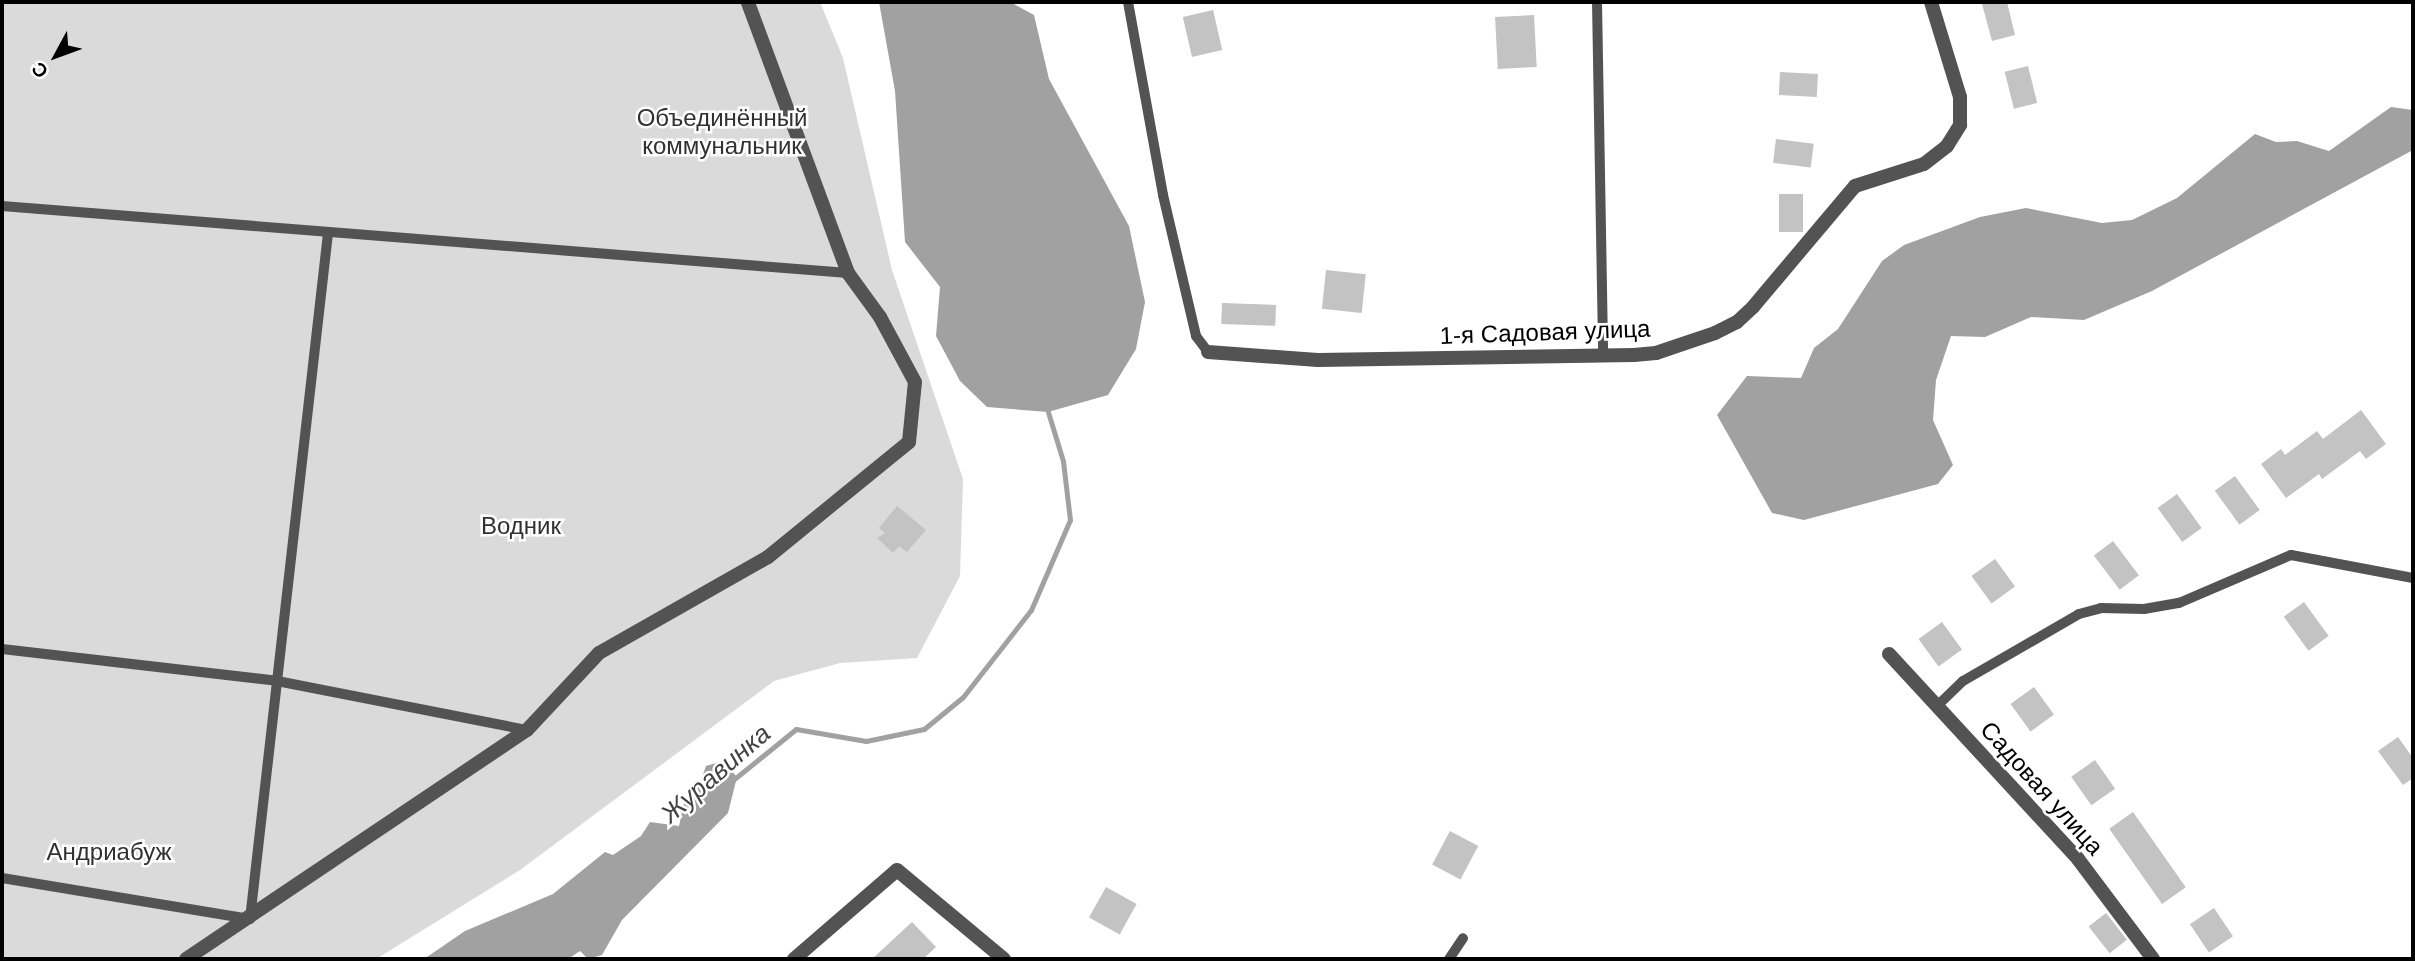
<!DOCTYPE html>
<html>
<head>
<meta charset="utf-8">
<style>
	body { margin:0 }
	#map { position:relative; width:2415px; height:961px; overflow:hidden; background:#fff; font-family:Arial,sans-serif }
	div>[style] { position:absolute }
	.green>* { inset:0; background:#dadada }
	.water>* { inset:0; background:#a1a1a1 }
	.stream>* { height:5px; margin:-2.5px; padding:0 2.5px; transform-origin:2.5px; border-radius:2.5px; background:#a1a1a1 }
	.building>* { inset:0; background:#c3c3c3; transform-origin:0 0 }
	.service>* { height:10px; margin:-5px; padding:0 5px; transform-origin:5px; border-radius:5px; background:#535353 }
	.minor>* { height:14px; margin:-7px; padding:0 7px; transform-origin:7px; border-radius:7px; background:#535353 }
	span { translate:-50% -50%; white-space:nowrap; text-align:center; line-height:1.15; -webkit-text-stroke:5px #fff; paint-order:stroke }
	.park-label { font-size:24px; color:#313131 }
	.street-label { font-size:24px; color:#000 }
	.water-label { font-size:26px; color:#424242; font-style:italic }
	.frame { position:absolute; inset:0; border:4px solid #000; pointer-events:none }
	.north { position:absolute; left:21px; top:21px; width:70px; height:70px; -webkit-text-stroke:5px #fff; paint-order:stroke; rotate:229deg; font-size:19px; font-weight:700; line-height:28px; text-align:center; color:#000 }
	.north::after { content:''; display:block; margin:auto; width:24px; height:32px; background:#000; clip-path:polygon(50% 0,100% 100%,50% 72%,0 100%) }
</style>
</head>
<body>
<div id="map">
	<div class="green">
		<div style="clip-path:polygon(2px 2px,820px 2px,843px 58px,892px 270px,963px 479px,960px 576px,917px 658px,840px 663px,774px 681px,520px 870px,376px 959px,2px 959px)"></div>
	</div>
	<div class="water">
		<div style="clip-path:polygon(879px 2px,1010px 2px,1034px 15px,1049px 79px,1129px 226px,1145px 302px,1136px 349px,1108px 395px,1048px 412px,987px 407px,960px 381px,936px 336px,940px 287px,905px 242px,895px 91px)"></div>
		<div style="clip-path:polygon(2391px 107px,2413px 110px,2413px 150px,2152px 291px,2084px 320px,2031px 317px,1985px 337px,1951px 336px,1936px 380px,1933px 420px,1953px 465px,1938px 484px,1804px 520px,1772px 513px,1717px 415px,1747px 376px,1801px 378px,1814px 348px,1838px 329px,1882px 261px,1904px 245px,1980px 217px,2026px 208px,2102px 223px,2132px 220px,2177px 198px,2255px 134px,2276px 142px,2297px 141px,2329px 151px)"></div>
		<div style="clip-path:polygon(723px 761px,737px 777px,728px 813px,622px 920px,602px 955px,588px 959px,580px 951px,568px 959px,424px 959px,465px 931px,553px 894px,605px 852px,613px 855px,641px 836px,650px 822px,679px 826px,685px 798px,700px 783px,706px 766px)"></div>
	</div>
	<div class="stream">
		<div style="left:733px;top:780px;width:81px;rotate:-39deg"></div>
		<div style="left:796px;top:729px;width:71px;rotate:9.7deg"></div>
		<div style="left:866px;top:741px;width:59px;rotate:-11.7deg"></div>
		<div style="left:924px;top:729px;width:50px;rotate:-39.4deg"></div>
		<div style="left:963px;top:697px;width:110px;rotate:-52deg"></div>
		<div style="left:1031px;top:610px;width:98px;rotate:-66.6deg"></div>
		<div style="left:1070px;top:520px;width:59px;rotate:-96.8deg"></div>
		<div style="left:1063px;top:461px;width:51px;rotate:-107deg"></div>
	</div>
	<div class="building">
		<div style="clip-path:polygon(1990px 2px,2007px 2px,2015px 35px,1992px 41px,1982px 4px)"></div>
		<div style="left:1213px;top:10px;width:41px;height:31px;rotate:77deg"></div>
		<div style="left:1534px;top:15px;width:52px;height:39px;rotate:87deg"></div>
		<div style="left:2028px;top:66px;width:38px;height:24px;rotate:76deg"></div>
		<div style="left:1780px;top:72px;width:38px;height:23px;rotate:3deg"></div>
		<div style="left:1776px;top:139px;width:38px;height:24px;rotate:7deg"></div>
		<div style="left:1779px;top:194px;width:24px;height:38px"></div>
		<div style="left:1326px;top:270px;width:40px;height:39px;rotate:6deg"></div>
		<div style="left:1222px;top:303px;width:54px;height:21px;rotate:2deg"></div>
		<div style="clip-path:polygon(2361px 410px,2386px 444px,2366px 459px,2360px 451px,2322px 479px,2319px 474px,2286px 498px,2261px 464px,2281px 449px,2285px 455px,2317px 431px,2323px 439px)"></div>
		<div style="left:2235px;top:476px;width:42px;height:25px;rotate:54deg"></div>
		<div style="left:2177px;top:494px;width:42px;height:24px;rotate:54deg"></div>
		<div style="clip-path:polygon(897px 506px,926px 530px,907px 552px,899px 546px,893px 553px,877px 538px,885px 533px,879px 528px)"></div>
		<div style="left:2113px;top:541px;width:43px;height:24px;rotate:53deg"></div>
		<div style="left:1995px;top:559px;width:34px;height:29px;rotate:54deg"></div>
		<div style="left:2304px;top:602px;width:42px;height:25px;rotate:54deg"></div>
		<div style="left:1942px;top:622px;width:34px;height:29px;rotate:54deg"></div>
		<div style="left:2034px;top:687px;width:34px;height:29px;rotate:54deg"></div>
		<div style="clip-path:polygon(2398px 737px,2413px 758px,2413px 778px,2403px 785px,2378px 751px)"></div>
		<div style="left:2095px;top:760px;width:35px;height:29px;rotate:55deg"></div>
		<div style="left:2133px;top:812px;width:92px;height:29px;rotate:55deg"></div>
		<div style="left:1450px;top:831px;width:32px;height:38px;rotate:28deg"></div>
		<div style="left:1106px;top:887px;width:35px;height:35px;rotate:29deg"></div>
		<div style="left:2214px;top:908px;width:34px;height:29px;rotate:56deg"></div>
		<div style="left:2106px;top:913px;width:34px;height:22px;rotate:52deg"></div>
		<div style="clip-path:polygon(912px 922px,936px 947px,923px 959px,872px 959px)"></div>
	</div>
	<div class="service">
		<div style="left:1128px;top:2px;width:196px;rotate:79.7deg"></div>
		<div style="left:1163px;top:195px;width:145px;rotate:76.8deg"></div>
		<div style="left:1196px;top:336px;width:20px;rotate:53deg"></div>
		<div style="left:1597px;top:2px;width:354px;rotate:89deg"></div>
		<div style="left:2px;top:206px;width:849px;rotate:4.53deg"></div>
		<div style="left:2px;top:649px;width:277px;rotate:6.6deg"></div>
		<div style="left:277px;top:681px;width:255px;rotate:11.1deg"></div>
		<div style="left:1937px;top:706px;width:36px;rotate:-44deg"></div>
		<div style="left:1963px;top:681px;width:134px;rotate:-30deg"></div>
		<div style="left:2079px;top:614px;width:23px;rotate:-15deg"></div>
		<div style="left:2101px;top:608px;width:43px;rotate:1.3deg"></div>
		<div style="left:2144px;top:609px;width:36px;rotate:-10deg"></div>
		<div style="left:2179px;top:603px;width:122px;rotate:-23.2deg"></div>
		<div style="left:2291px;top:555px;width:124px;rotate:10.7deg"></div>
		<div style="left:2px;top:878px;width:251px;rotate:9.4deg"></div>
		<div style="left:250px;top:919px;width:690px;rotate:-83.51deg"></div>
		<div style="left:1449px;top:959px;width:25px;rotate:-56deg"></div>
	</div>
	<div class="minor">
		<div style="left:1208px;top:352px;width:110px;rotate:4.2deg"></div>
		<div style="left:1318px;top:360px;width:316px;rotate:-0.9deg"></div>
		<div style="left:1634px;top:355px;width:22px;rotate:-5deg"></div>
		<div style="left:1656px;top:353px;width:62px;rotate:-18.7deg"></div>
		<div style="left:1715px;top:333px;width:25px;rotate:-27deg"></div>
		<div style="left:1737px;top:322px;width:22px;rotate:-43deg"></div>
		<div style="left:1753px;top:307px;width:158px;rotate:-49.9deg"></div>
		<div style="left:1855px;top:186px;width:72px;rotate:-17.7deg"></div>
		<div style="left:1924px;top:164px;width:29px;rotate:-38deg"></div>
		<div style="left:1947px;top:146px;width:25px;rotate:-58deg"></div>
		<div style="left:1960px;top:125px;width:28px;rotate:-90deg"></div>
		<div style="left:1960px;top:97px;width:99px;rotate:-107deg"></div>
		<div style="left:1889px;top:654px;width:279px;rotate:47.3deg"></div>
		<div style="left:2078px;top:859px;width:125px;rotate:53.1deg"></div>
		<div style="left:186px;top:959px;width:411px;rotate:-33.9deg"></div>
		<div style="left:527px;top:730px;width:105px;rotate:-46.9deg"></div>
		<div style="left:599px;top:653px;width:194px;rotate:-29.6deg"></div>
		<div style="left:768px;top:557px;width:182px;rotate:-39.2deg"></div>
		<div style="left:909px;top:442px;width:60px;rotate:-84.3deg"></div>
		<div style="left:915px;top:382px;width:74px;rotate:-118.3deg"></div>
		<div style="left:880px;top:317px;width:54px;rotate:-126deg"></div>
		<div style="left:848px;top:273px;width:289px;rotate:-110.3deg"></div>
		<div style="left:794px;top:959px;width:136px;rotate:-40.8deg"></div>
		<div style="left:897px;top:870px;width:139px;rotate:39.8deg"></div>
	</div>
	<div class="park-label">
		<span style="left:722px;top:132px">Объединённый<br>коммунальник</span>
		<span style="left:521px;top:526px">Водник</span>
		<span style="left:109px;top:852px">Андриабуж</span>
	</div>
	<div class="street-label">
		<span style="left:1545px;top:332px;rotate:-2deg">1-я Садовая улица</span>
		<span style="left:2042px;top:788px;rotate:48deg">Садовая улица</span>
	</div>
	<div class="water-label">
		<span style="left:716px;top:774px;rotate:-41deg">Журавинка</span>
	</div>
	<div class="frame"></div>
	<div class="north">С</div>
</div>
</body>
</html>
